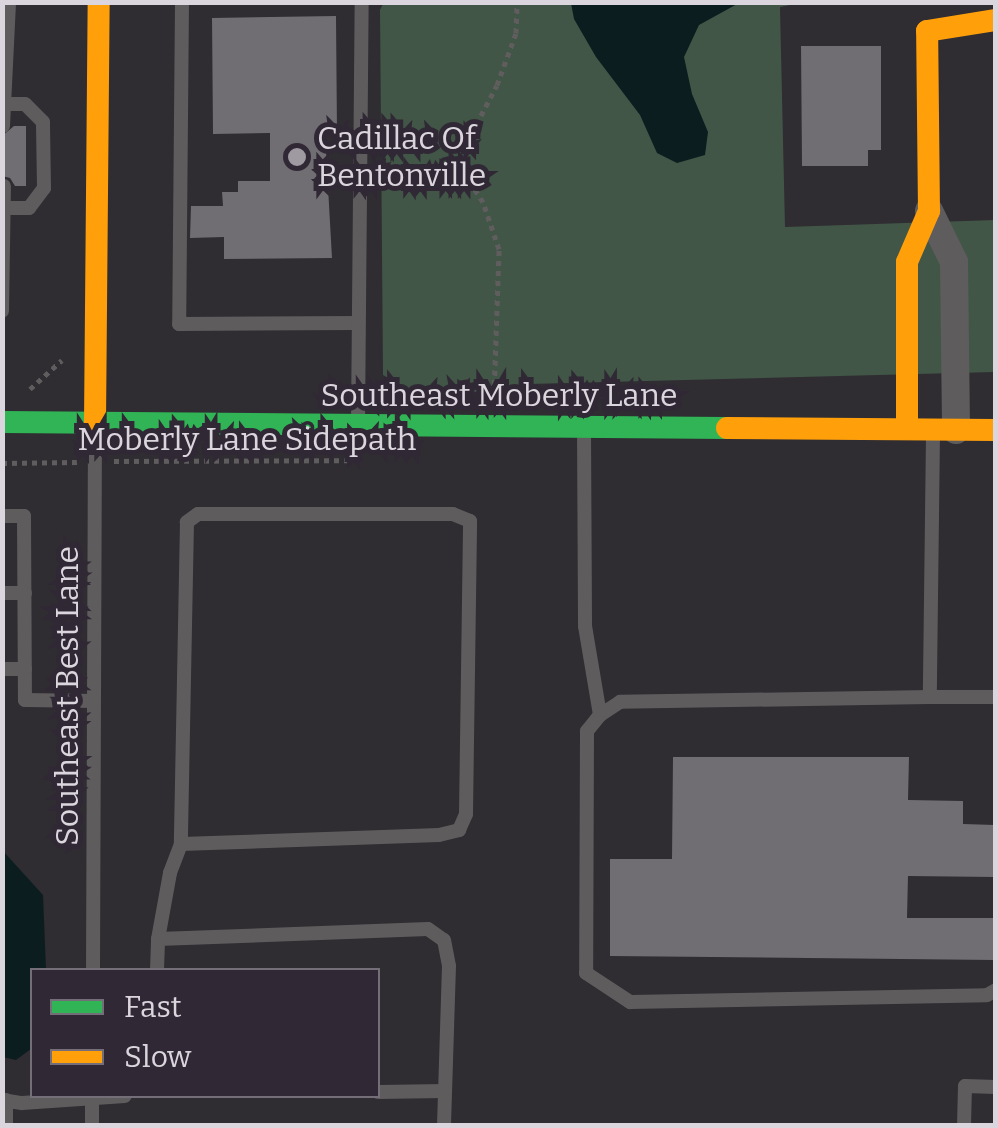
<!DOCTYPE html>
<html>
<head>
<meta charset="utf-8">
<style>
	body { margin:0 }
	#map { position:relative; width:998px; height:1128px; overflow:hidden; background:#2f2c32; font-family:Bitter,serif }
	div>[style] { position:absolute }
	.green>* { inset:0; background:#415646 }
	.water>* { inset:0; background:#0b1d1f }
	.building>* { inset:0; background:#706d73 }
	.path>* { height:5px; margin-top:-2.5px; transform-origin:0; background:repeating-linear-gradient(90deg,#605d5f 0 5px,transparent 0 10px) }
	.lane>* { height:14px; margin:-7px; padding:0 7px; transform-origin:7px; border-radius:7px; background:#5f5c5d }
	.street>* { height:28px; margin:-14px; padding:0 14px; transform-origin:14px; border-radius:14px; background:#5f5c5d }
	.fast>* { height:22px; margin:-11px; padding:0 11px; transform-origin:11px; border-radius:11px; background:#30b455 }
	.slow>* { height:22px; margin:-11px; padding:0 11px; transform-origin:11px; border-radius:11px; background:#ff9f0a }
	.dots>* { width:28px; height:28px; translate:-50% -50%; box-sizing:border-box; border:5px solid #302935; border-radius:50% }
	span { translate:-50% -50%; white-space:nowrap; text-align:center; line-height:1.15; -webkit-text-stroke:10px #302935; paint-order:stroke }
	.poi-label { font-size:32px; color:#dbd6de }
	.left { translate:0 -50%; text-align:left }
	.street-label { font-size:32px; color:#dbd6de }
	.frame { position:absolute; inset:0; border:5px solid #dbd6de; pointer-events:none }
	.legend { position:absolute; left:30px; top:968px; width:350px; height:130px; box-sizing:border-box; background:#302935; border:2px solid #746e79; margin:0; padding:12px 18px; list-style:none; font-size:30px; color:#dbd6de }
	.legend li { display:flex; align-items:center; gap:20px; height:50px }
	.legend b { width:50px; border:2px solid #746e79 }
</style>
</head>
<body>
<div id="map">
	<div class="green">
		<div style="clip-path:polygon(384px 2px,800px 3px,780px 7px,785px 227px,995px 220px,995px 372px,529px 384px,426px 399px,383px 375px,380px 10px)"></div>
	</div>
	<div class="water">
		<div style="clip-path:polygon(571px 3px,739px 3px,699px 25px,684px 57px,692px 94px,708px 132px,705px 155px,677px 163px,657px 153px,640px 115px,596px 57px,574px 19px)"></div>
		<div style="clip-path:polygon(3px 851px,43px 895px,46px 970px,32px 970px,32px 1048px,16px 1060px,3px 1057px)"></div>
	</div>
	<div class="building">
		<div style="clip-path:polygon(336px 16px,337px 133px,325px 133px,332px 258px,224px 259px,224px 237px,190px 238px,191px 206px,223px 206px,222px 192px,238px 192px,238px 181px,270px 181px,270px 133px,213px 134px,212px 18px)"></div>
		<div style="clip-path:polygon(801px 46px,881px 46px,881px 150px,868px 150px,868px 166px,802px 166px)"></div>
		<div style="clip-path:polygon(14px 126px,26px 126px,26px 186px,15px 186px,10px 178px,2px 176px,2px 136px)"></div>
		<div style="clip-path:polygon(673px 757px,909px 757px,908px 800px,963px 801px,963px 824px,995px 825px,994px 877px,908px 876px,907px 918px,994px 918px,994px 960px,610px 956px,610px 859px,672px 859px)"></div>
	</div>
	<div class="path">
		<div style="left:30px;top:389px;width:43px;rotate:-42.2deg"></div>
		<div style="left:494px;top:395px;width:146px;rotate:-88deg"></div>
		<div style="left:499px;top:249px;width:50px;rotate:-108.8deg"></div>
		<div style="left:483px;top:202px;width:37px;rotate:-123deg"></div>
		<div style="left:463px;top:171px;width:29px;rotate:-82deg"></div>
		<div style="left:467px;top:142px;width:64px;rotate:-62.2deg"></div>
		<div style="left:497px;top:85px;width:55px;rotate:-69.9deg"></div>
		<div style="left:516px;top:33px;width:31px;rotate:-88deg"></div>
		<div style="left:114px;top:461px;width:234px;rotate:-0.2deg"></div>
		<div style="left:2px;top:463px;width:76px;rotate:-0.8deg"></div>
	</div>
	<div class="lane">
		<div style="left:182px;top:2px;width:322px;rotate:90.5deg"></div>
		<div style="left:179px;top:324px;width:179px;rotate:-0.3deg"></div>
		<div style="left:3px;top:126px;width:124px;rotate:-87.2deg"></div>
		<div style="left:5px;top:208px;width:24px"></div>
		<div style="left:29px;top:208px;width:25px;rotate:-53deg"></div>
		<div style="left:44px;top:188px;width:66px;rotate:-90.9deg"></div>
		<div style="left:43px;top:122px;width:25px;rotate:-135deg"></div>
		<div style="left:25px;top:104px;width:20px;rotate:180deg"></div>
		<div style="left:2px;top:311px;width:125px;rotate:-89.1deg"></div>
		<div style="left:358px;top:422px;width:420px;rotate:-89.5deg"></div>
		<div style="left:584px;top:428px;width:198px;rotate:89.7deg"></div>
		<div style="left:585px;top:626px;width:90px;rotate:80.4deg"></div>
		<div style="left:933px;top:434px;width:263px;rotate:90.7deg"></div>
		<div style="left:930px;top:697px;width:66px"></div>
		<div style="left:2px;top:516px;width:22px"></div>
		<div style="left:24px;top:516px;width:184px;rotate:89.7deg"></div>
		<div style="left:25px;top:700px;width:69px;rotate:0.8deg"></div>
		<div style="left:2px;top:593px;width:23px"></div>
		<div style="left:2px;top:669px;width:23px"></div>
		<div style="left:930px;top:697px;width:310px;rotate:179.1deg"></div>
		<div style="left:620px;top:702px;width:24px;rotate:147deg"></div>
		<div style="left:600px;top:715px;width:21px;rotate:129deg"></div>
		<div style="left:587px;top:731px;width:242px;rotate:90.2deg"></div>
		<div style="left:586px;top:973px;width:53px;rotate:33.4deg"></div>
		<div style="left:630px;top:1002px;width:357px;rotate:-1.1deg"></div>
		<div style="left:987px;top:995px;width:10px;rotate:-29deg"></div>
		<div style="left:181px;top:844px;width:258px;rotate:-2deg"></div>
		<div style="left:439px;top:835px;width:21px;rotate:-14deg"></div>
		<div style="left:459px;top:830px;width:17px;rotate:-66deg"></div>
		<div style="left:466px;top:814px;width:293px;rotate:-89.2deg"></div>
		<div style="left:470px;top:521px;width:18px;rotate:-158deg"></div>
		<div style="left:453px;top:514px;width:255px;rotate:180deg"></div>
		<div style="left:198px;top:514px;width:14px;rotate:144deg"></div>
		<div style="left:187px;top:522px;width:322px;rotate:91.1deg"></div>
		<div style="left:181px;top:844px;width:31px;rotate:111deg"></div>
		<div style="left:170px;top:873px;width:67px;rotate:100.3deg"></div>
		<div style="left:158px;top:939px;width:270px;rotate:-2.1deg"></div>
		<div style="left:428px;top:929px;width:19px;rotate:35deg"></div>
		<div style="left:444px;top:940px;width:26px;rotate:79deg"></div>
		<div style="left:449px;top:966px;width:160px;rotate:91.8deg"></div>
		<div style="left:93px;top:970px;width:547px;rotate:-89.79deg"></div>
		<div style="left:157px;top:970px;width:31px;rotate:-88deg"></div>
		<div style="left:378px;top:1092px;width:67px;rotate:-0.9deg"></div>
		<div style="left:2px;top:1100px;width:20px;rotate:9deg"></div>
		<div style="left:22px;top:1103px;width:103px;rotate:-3.9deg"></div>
		<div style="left:6px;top:1126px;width:26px;rotate:-90deg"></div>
		<div style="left:92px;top:1126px;width:30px;rotate:-90deg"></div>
		<div style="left:964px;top:1126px;width:40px;rotate:-88.6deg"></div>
		<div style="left:965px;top:1086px;width:31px;rotate:2deg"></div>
	</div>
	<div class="street">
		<div style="left:929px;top:211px;width:57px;rotate:63.9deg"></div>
		<div style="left:954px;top:262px;width:168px;rotate:89.3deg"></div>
	</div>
	<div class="fast">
		<div style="left:2px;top:422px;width:725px;rotate:0.47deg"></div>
	</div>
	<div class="slow">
		<div style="left:95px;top:422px;width:420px;rotate:-89.5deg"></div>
		<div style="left:727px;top:428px;width:269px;rotate:0.4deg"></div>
		<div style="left:907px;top:429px;width:167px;rotate:-90deg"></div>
		<div style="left:907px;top:262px;width:56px;rotate:-66.7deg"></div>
		<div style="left:929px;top:211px;width:180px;rotate:-90.6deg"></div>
		<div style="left:927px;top:31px;width:70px;rotate:-9.1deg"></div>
	</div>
	<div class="dots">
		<div style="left:297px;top:157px;background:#9f9aa2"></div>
	</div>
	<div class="poi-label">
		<span class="left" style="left:317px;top:157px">Cadillac Of<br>Bentonville</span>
	</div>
	<div class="street-label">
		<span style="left:499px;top:395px">Southeast Moberly Lane</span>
		<span style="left:247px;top:439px">Moberly Lane Sidepath</span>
		<span style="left:67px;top:696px;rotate:-90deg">Southeast Best Lane</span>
	</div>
	<div class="frame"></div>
	<ul class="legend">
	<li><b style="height:12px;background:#30b455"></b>Fast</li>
	<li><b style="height:12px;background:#ff9f0a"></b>Slow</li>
	</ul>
</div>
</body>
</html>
